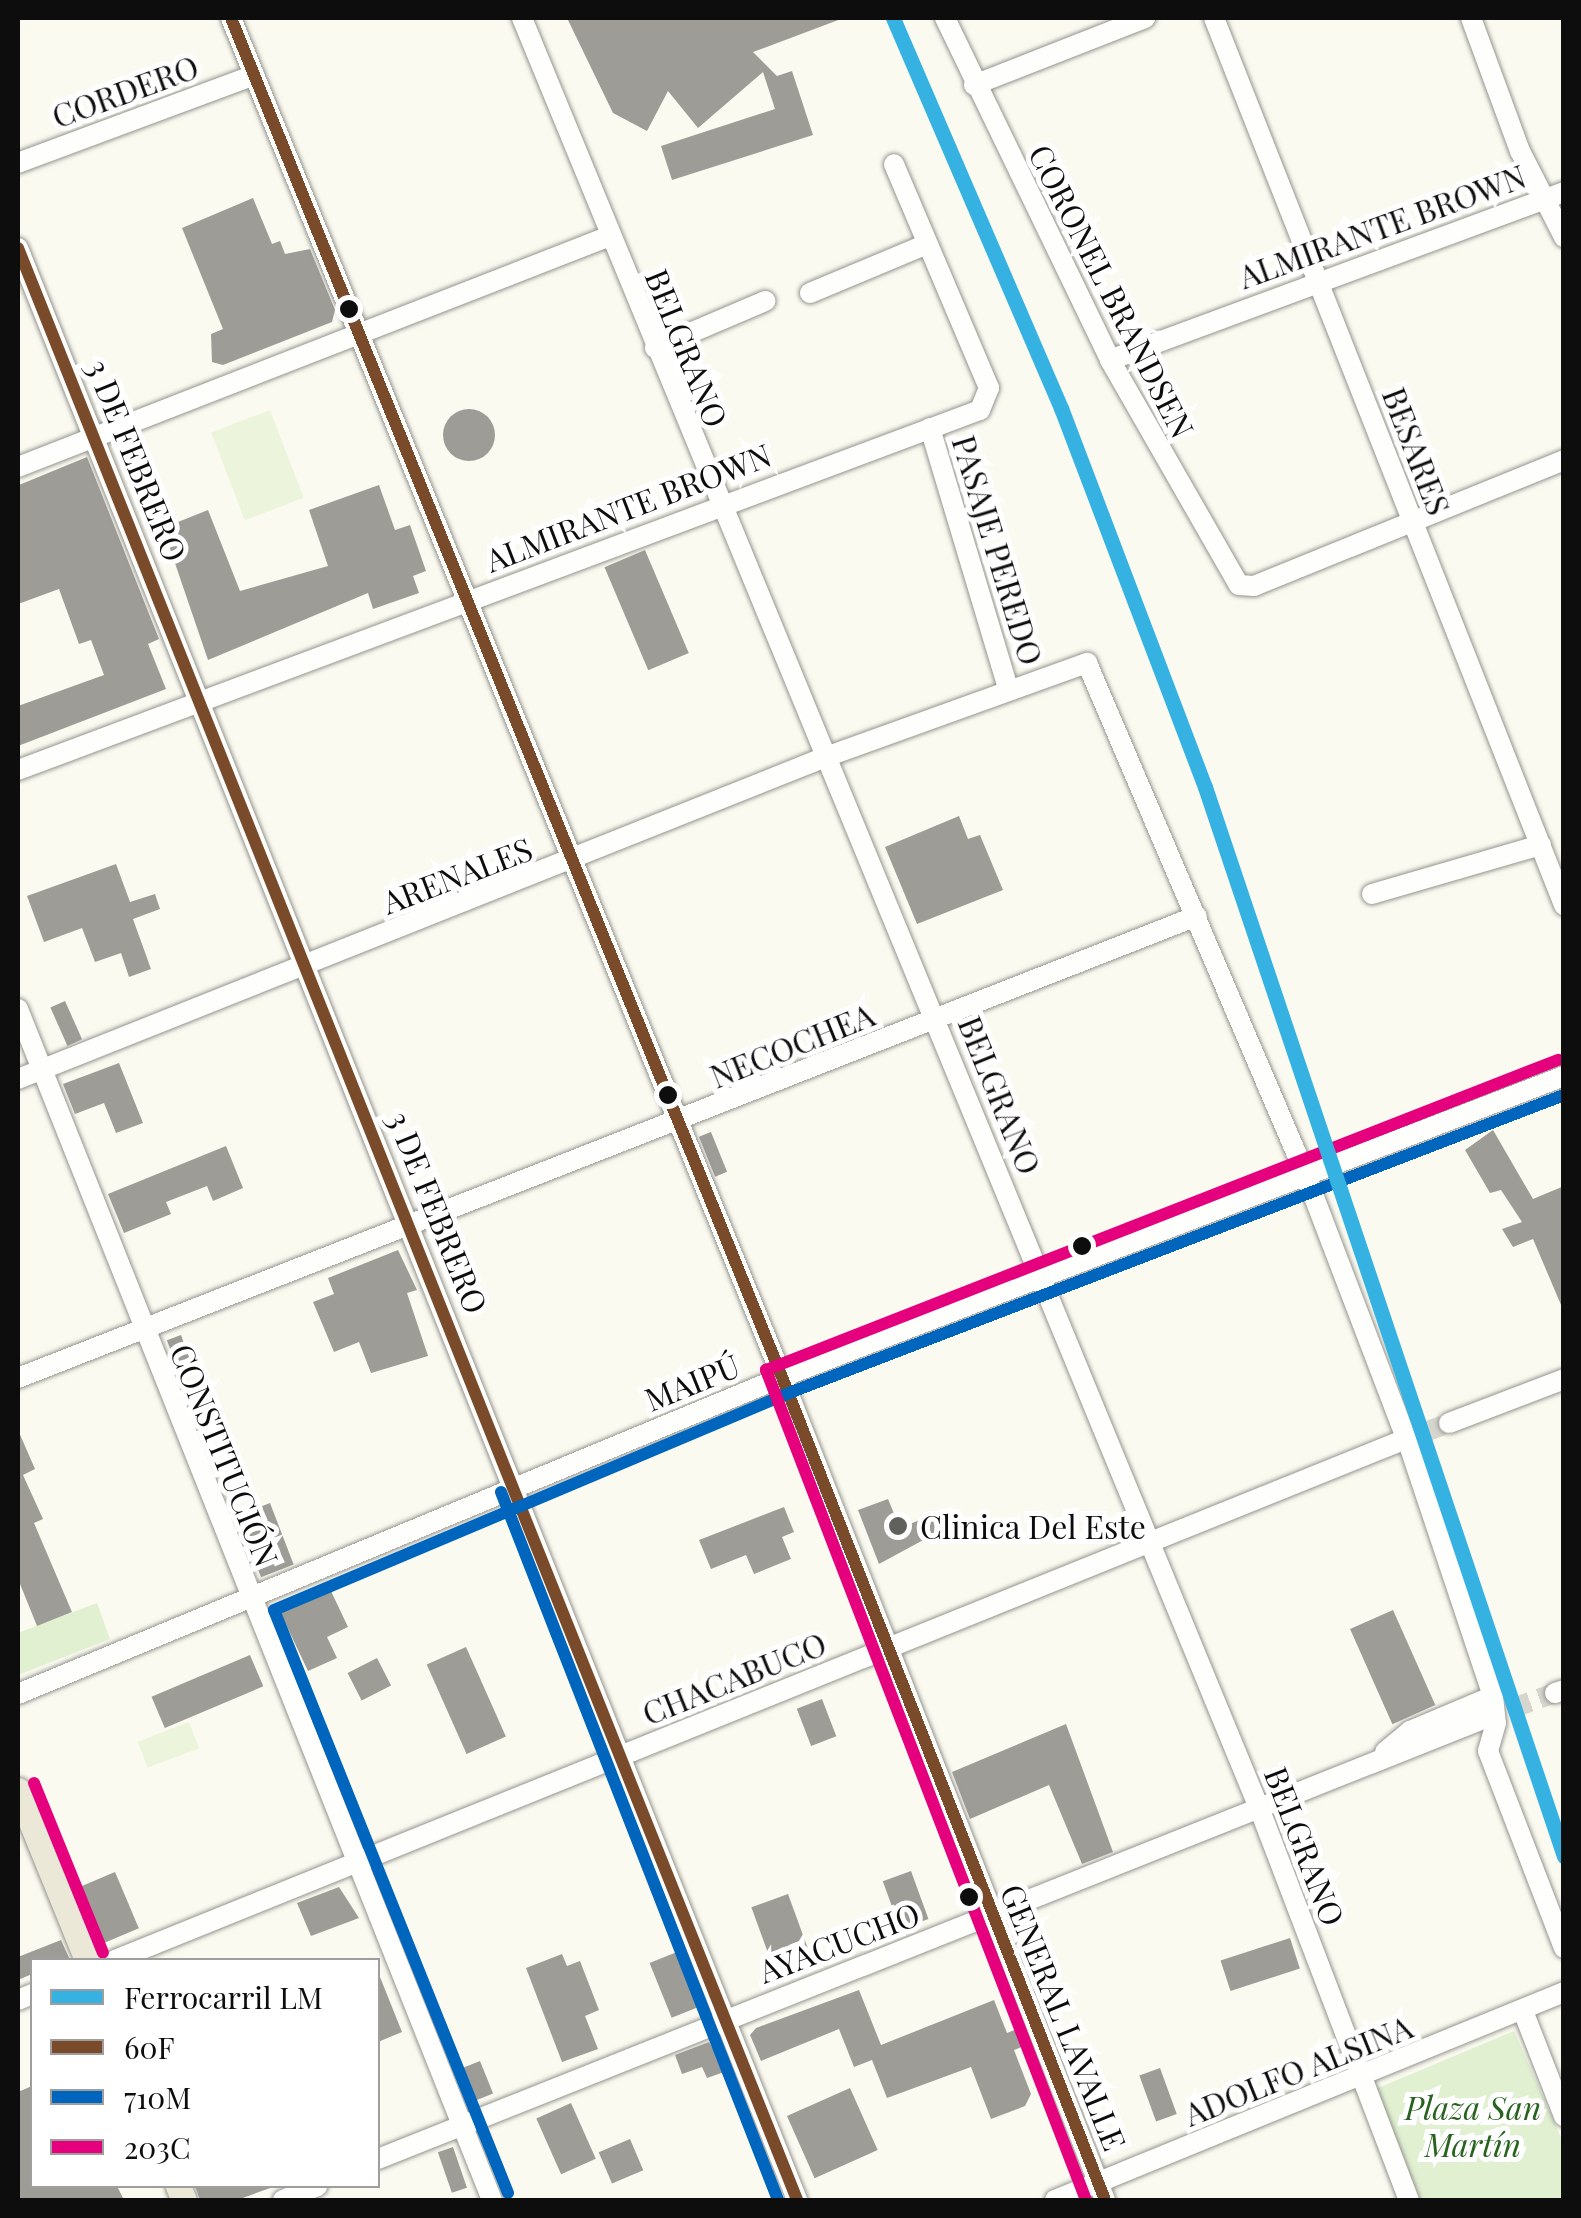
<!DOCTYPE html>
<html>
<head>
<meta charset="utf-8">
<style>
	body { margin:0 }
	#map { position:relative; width:1581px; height:2218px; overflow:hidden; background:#fbfaf0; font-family:"Playfair Display",serif }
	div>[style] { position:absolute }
	.green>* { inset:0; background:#e1f0d1 }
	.pitch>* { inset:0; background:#ecf4db; transform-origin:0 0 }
	.building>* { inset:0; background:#9e9c96; transform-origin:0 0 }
	.round { border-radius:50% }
	.minor-tunnel>* { height:20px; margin-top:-10px; transform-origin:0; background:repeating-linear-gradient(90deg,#d7d6ce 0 20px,transparent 0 30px) }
	.roads { filter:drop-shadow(0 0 2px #94948f) drop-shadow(0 0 2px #94948f) }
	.minor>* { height:20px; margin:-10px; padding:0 10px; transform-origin:10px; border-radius:10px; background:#fefefd }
	.major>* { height:25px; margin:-12.5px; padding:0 12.5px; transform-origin:12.5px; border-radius:12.5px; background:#ebe8d8 }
	.bus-1>* { height:12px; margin:-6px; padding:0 6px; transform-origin:6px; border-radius:6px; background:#7a4b2a }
	.bus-2>* { height:12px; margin:-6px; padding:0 6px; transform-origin:6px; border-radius:6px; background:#0065bd }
	.bus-3>* { height:12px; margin:-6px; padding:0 6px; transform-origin:6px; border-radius:6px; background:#e5007d }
	.rail-1>* { height:15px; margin:-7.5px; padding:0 7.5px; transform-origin:7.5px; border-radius:7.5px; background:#35b2e2 }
	.dots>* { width:28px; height:28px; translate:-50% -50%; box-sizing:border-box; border:5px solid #fff; border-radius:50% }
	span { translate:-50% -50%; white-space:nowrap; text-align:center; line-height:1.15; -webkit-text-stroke:10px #fff; paint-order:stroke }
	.street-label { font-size:32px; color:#0d0d0d }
	.poi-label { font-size:32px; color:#0d0d0d }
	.left { translate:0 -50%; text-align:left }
	.park-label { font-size:32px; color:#27631e; font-style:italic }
	.frame { position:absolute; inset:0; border:20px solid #0d0d0d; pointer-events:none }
	.legend { position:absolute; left:30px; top:1958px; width:350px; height:230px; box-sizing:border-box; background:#fff; border:2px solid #9e9e9e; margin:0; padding:12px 18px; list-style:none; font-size:30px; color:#0d0d0d }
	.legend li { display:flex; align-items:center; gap:20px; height:50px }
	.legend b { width:50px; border:2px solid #9e9e9e }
</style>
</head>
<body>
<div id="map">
	<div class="green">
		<div style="clip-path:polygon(97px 1603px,110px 1639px,18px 1675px,18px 1633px)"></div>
		<div style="clip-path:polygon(1514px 2031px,1563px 2142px,1563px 2200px,1415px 2200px,1373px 2090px)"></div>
	</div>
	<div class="pitch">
		<div style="left:270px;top:410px;width:94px;height:63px;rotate:69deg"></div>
		<div style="left:189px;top:1722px;width:28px;height:55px;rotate:69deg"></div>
	</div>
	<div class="building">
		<div style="clip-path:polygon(567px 18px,841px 18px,841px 19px,753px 52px,777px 76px,792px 71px,813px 135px,672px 180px,661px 146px,775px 109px,763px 72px,698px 128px,668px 91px,647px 131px,613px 113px)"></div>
		<div style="clip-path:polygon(253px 198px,272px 244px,280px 241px,285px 254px,310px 249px,335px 310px,332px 322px,223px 365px,212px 362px,211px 334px,223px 329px,182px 228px)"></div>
		<div class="round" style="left:443px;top:409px;width:52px;height:52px"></div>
		<div style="clip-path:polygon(87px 457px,159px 639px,148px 644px,166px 689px,18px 746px,18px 706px,104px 675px,91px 640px,79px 644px,59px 589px,18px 604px,19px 485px)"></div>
		<div style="clip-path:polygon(379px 485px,395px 530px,410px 525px,426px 571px,413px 576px,419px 593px,373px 609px,368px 593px,208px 660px,163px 528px,208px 510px,240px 591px,328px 566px,309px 510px)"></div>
		<div style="left:645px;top:550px;width:112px;height:44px;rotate:67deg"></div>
		<div style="clip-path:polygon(959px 816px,968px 839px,980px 835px,1003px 890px,917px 924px,885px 847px)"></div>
		<div style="clip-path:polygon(116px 864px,130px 902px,155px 894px,160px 909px,133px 919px,151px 969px,129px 977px,121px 953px,95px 962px,82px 928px,44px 942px,27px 896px)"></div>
		<div style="left:65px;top:1001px;width:42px;height:16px;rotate:66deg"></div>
		<div style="clip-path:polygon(119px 1063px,143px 1123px,116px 1133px,104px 1103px,75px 1114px,63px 1084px)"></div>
		<div style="clip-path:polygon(1493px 1130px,1533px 1199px,1564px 1186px,1564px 1312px,1533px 1239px,1513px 1247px,1502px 1229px,1522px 1222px,1501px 1190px,1490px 1193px,1465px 1150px)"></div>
		<div style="left:711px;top:1132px;width:43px;height:13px;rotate:68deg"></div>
		<div style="clip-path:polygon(226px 1146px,243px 1188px,213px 1201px,207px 1186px,166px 1202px,171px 1214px,124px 1233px,108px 1194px)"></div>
		<div style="clip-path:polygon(398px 1250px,417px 1290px,407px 1293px,428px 1356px,371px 1373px,359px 1342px,334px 1352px,313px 1302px,334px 1294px,328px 1278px)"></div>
		<div style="left:181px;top:1335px;width:37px;height:15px;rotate:70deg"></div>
		<div style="clip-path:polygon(18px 1430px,35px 1469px,23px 1475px,43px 1519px,34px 1523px,72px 1612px,37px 1626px,18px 1579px)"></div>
		<div style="clip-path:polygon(888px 1499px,900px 1528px,932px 1515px,938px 1532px,879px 1564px,858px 1510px)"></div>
		<div style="left:270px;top:1503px;width:66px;height:35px;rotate:69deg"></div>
		<div style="clip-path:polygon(784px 1507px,794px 1532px,782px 1537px,791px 1559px,754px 1574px,746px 1555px,711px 1569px,699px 1540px)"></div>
		<div style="clip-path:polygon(330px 1589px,348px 1627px,327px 1637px,337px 1658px,308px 1671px,280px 1612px)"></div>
		<div style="left:1393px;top:1610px;width:104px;height:47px;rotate:66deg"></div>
		<div style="left:466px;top:1647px;width:98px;height:43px;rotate:66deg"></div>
		<div style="left:250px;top:1655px;width:34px;height:107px;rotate:67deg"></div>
		<div style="left:377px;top:1658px;width:31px;height:33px;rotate:63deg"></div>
		<div style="left:822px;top:1699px;width:40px;height:27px;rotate:69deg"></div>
		<div style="clip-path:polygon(1066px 1724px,1113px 1852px,1082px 1864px,1049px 1785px,970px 1819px,952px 1772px)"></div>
		<div style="left:911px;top:1871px;width:51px;height:30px;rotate:70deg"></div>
		<div style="left:115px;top:1872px;width:61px;height:43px;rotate:67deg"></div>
		<div style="clip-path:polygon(339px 1887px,359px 1918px,311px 1936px,297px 1903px)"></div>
		<div style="left:788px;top:1894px;width:69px;height:39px;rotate:70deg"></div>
		<div style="left:1290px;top:1938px;width:32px;height:73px;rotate:72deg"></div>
		<div style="clip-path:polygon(61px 1940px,70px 1960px,32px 1960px,32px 1974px,18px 1980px,18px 1957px)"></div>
		<div style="left:682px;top:1950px;width:59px;height:35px;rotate:68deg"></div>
		<div style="clip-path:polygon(562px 1954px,567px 1966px,580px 1961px,599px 2010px,585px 2016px,598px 2049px,562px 2062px,526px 1968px)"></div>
		<div style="clip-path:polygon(378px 1972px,402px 2032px,378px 2042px)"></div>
		<div style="clip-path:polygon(859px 1990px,881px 2045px,994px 2000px,1007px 2033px,1022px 2027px,1029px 2044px,1014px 2050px,1031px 2094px,1025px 2106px,991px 2119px,971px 2067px,887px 2098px,872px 2060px,854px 2067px,839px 2029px,761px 2061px,750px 2035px,756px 2028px)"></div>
		<div style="clip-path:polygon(709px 2042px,727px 2071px,707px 2078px,702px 2067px,682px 2074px,675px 2055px)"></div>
		<div style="left:480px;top:2061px;width:35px;height:27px;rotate:68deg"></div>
		<div style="left:1160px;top:2068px;width:49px;height:22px;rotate:70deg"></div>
		<div style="clip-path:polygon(32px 2086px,32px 2186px,117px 2186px,124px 2200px,18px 2200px,18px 2092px)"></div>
		<div style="left:850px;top:2088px;width:68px;height:69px;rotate:66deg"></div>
		<div style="left:571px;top:2103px;width:61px;height:38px;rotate:66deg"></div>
		<div style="left:630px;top:2139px;width:34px;height:34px;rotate:67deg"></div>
		<div style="left:453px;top:2147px;width:43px;height:16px;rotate:71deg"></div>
		<div style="clip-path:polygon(195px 2186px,273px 2186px,273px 2187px,237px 2200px,200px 2200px)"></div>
	</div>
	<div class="minor-tunnel">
		<div style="left:1396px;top:1443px;width:57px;rotate:-20.7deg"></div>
		<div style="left:1483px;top:1719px;width:77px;rotate:-19.9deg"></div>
	</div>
	<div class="roads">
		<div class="minor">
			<div style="left:231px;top:18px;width:1466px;rotate:67.93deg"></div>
			<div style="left:782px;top:1377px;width:884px;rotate:68.57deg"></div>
			<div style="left:522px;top:18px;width:1933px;rotate:67.62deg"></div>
			<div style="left:1258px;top:1805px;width:423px;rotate:69.1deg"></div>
			<div style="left:945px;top:18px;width:380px;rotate:64.2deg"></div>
			<div style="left:1110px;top:360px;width:259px;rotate:60.2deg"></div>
			<div style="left:1239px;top:585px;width:15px;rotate:4deg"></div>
			<div style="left:1254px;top:586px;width:335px;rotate:-22.1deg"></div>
			<div style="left:1214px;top:18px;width:954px;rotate:68.47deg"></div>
			<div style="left:1471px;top:18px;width:142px;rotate:69.8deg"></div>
			<div style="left:1520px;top:151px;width:97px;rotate:62.9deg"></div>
			<div style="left:974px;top:85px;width:184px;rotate:-21.4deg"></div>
			<div style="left:18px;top:163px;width:252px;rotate:-20.4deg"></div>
			<div style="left:18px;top:248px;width:2102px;rotate:68.24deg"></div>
			<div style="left:810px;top:293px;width:127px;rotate:-22.7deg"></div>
			<div style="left:655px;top:348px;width:120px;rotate:-23.1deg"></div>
			<div style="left:1110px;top:360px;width:484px;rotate:-20.3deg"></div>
			<div style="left:930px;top:428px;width:271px;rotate:73.3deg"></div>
			<div style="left:18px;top:467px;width:635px;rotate:-21.32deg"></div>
			<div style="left:18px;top:770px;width:1027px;rotate:-20.52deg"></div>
			<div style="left:980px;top:410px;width:24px;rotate:-68deg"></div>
			<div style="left:989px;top:388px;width:243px;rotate:-113deg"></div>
			<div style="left:1372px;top:894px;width:176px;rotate:-16.2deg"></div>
			<div style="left:18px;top:1009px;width:1282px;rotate:68.3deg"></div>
			<div style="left:18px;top:1079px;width:867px;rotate:-21.74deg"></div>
			<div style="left:823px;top:758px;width:281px;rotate:-19.8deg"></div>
			<div style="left:1087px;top:663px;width:558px;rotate:66.88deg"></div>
			<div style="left:1306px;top:1176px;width:291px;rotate:69.1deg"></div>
			<div style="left:1410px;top:1448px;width:262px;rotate:71.5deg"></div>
			<div style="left:1493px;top:1696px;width:27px;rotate:84deg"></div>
			<div style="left:1496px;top:1723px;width:29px;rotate:106deg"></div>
			<div style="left:1488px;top:1751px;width:211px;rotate:68.9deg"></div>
			<div style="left:18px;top:1378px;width:1266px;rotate:-21.4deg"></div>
			<div style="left:1449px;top:1423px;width:123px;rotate:-20.9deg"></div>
			<div style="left:1555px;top:1693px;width:9px;rotate:-18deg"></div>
			<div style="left:18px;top:1694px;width:827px;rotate:-22.53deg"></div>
			<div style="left:782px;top:1377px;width:838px;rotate:-21.05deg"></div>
			<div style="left:1385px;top:1752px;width:33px;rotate:-40deg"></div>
			<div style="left:1410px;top:1731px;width:90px;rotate:-22.9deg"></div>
			<div style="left:115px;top:1960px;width:1381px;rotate:-21.98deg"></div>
			<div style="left:18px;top:2000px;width:15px;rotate:-23deg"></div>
			<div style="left:1523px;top:2011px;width:113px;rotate:68.7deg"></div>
			<div style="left:378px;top:2159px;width:1189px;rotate:-21.71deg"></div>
			<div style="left:283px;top:2200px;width:37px;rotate:-22deg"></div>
			<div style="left:1055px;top:2200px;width:550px;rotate:-22.23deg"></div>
		</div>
		<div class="major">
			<div style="left:18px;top:1790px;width:183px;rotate:67.9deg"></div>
			<div style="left:178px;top:2186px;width:15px;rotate:67deg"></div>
		</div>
	</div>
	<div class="bus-1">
		<div style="left:231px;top:18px;width:1466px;rotate:67.93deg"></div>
		<div style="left:782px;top:1377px;width:884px;rotate:68.57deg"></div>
		<div style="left:18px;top:248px;width:2102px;rotate:68.24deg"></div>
	</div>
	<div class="bus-2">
		<div style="left:501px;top:1492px;width:760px;rotate:68.63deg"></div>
		<div style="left:508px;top:2193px;width:628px;rotate:-111.87deg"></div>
		<div style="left:274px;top:1610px;width:559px;rotate:-22.85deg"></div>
		<div style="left:789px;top:1393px;width:830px;rotate:-21.03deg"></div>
	</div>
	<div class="bus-3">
		<div style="left:34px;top:1783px;width:183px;rotate:67.9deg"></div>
		<div style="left:1086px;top:2200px;width:890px;rotate:-111.08deg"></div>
		<div style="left:766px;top:1370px;width:851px;rotate:-21.38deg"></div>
	</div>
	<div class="rail-1">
		<div style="left:893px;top:18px;width:425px;rotate:66.7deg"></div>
		<div style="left:1061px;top:408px;width:405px;rotate:69.2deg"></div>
		<div style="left:1205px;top:787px;width:1128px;rotate:71.44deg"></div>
	</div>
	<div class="dots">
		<div style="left:349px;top:309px;background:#0d0d0d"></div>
		<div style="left:668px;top:1095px;background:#0d0d0d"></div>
		<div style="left:1082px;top:1246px;background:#0d0d0d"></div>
		<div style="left:898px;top:1526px;background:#60605c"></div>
		<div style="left:969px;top:1897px;background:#0d0d0d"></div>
	</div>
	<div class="street-label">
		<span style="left:125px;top:91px;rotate:-20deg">CORDERO</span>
		<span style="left:1382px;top:226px;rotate:-20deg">ALMIRANTE BROWN</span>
		<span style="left:1112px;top:291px;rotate:63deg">CORONEL BRANDSEN</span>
		<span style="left:687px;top:348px;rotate:68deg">BELGRANO</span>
		<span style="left:1417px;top:451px;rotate:69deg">BESARES</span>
		<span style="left:137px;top:460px;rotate:68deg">3 DE FEBRERO</span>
		<span style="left:628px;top:507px;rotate:-21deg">ALMIRANTE BROWN</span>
		<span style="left:998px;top:550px;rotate:73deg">PASAJE PEREDO</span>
		<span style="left:457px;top:875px;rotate:-21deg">ARENALES</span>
		<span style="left:792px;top:1045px;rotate:-22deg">NECOCHEA</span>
		<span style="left:1000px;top:1095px;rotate:68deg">BELGRANO</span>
		<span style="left:438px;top:1212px;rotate:68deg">3 DE FEBRERO</span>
		<span style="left:692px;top:1382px;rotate:-22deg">MAIPÚ</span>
		<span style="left:225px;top:1455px;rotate:68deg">CONSTITUCIÓN</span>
		<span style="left:734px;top:1678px;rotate:-22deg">CHACABUCO</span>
		<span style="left:1305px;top:1846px;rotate:69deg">BELGRANO</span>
		<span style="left:839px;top:1942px;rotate:-21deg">AYACUCHO</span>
		<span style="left:1064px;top:2017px;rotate:68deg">GENERAL LAVALLE</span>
		<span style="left:1298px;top:2070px;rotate:-22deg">ADOLFO ALSINA</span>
	</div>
	<div class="poi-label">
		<span class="left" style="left:920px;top:1526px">Clinica Del Este</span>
	</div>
	<div class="park-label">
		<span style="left:1473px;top:2126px">Plaza San<br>Martín</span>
	</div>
	<div class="frame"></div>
	<ul class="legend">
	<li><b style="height:12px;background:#35b2e2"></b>Ferrocarril LM</li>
	<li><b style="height:12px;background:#7a4b2a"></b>60F</li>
	<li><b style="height:12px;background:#0065bd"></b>710M</li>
	<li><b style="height:12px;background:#e5007d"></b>203C</li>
	</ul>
</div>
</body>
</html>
